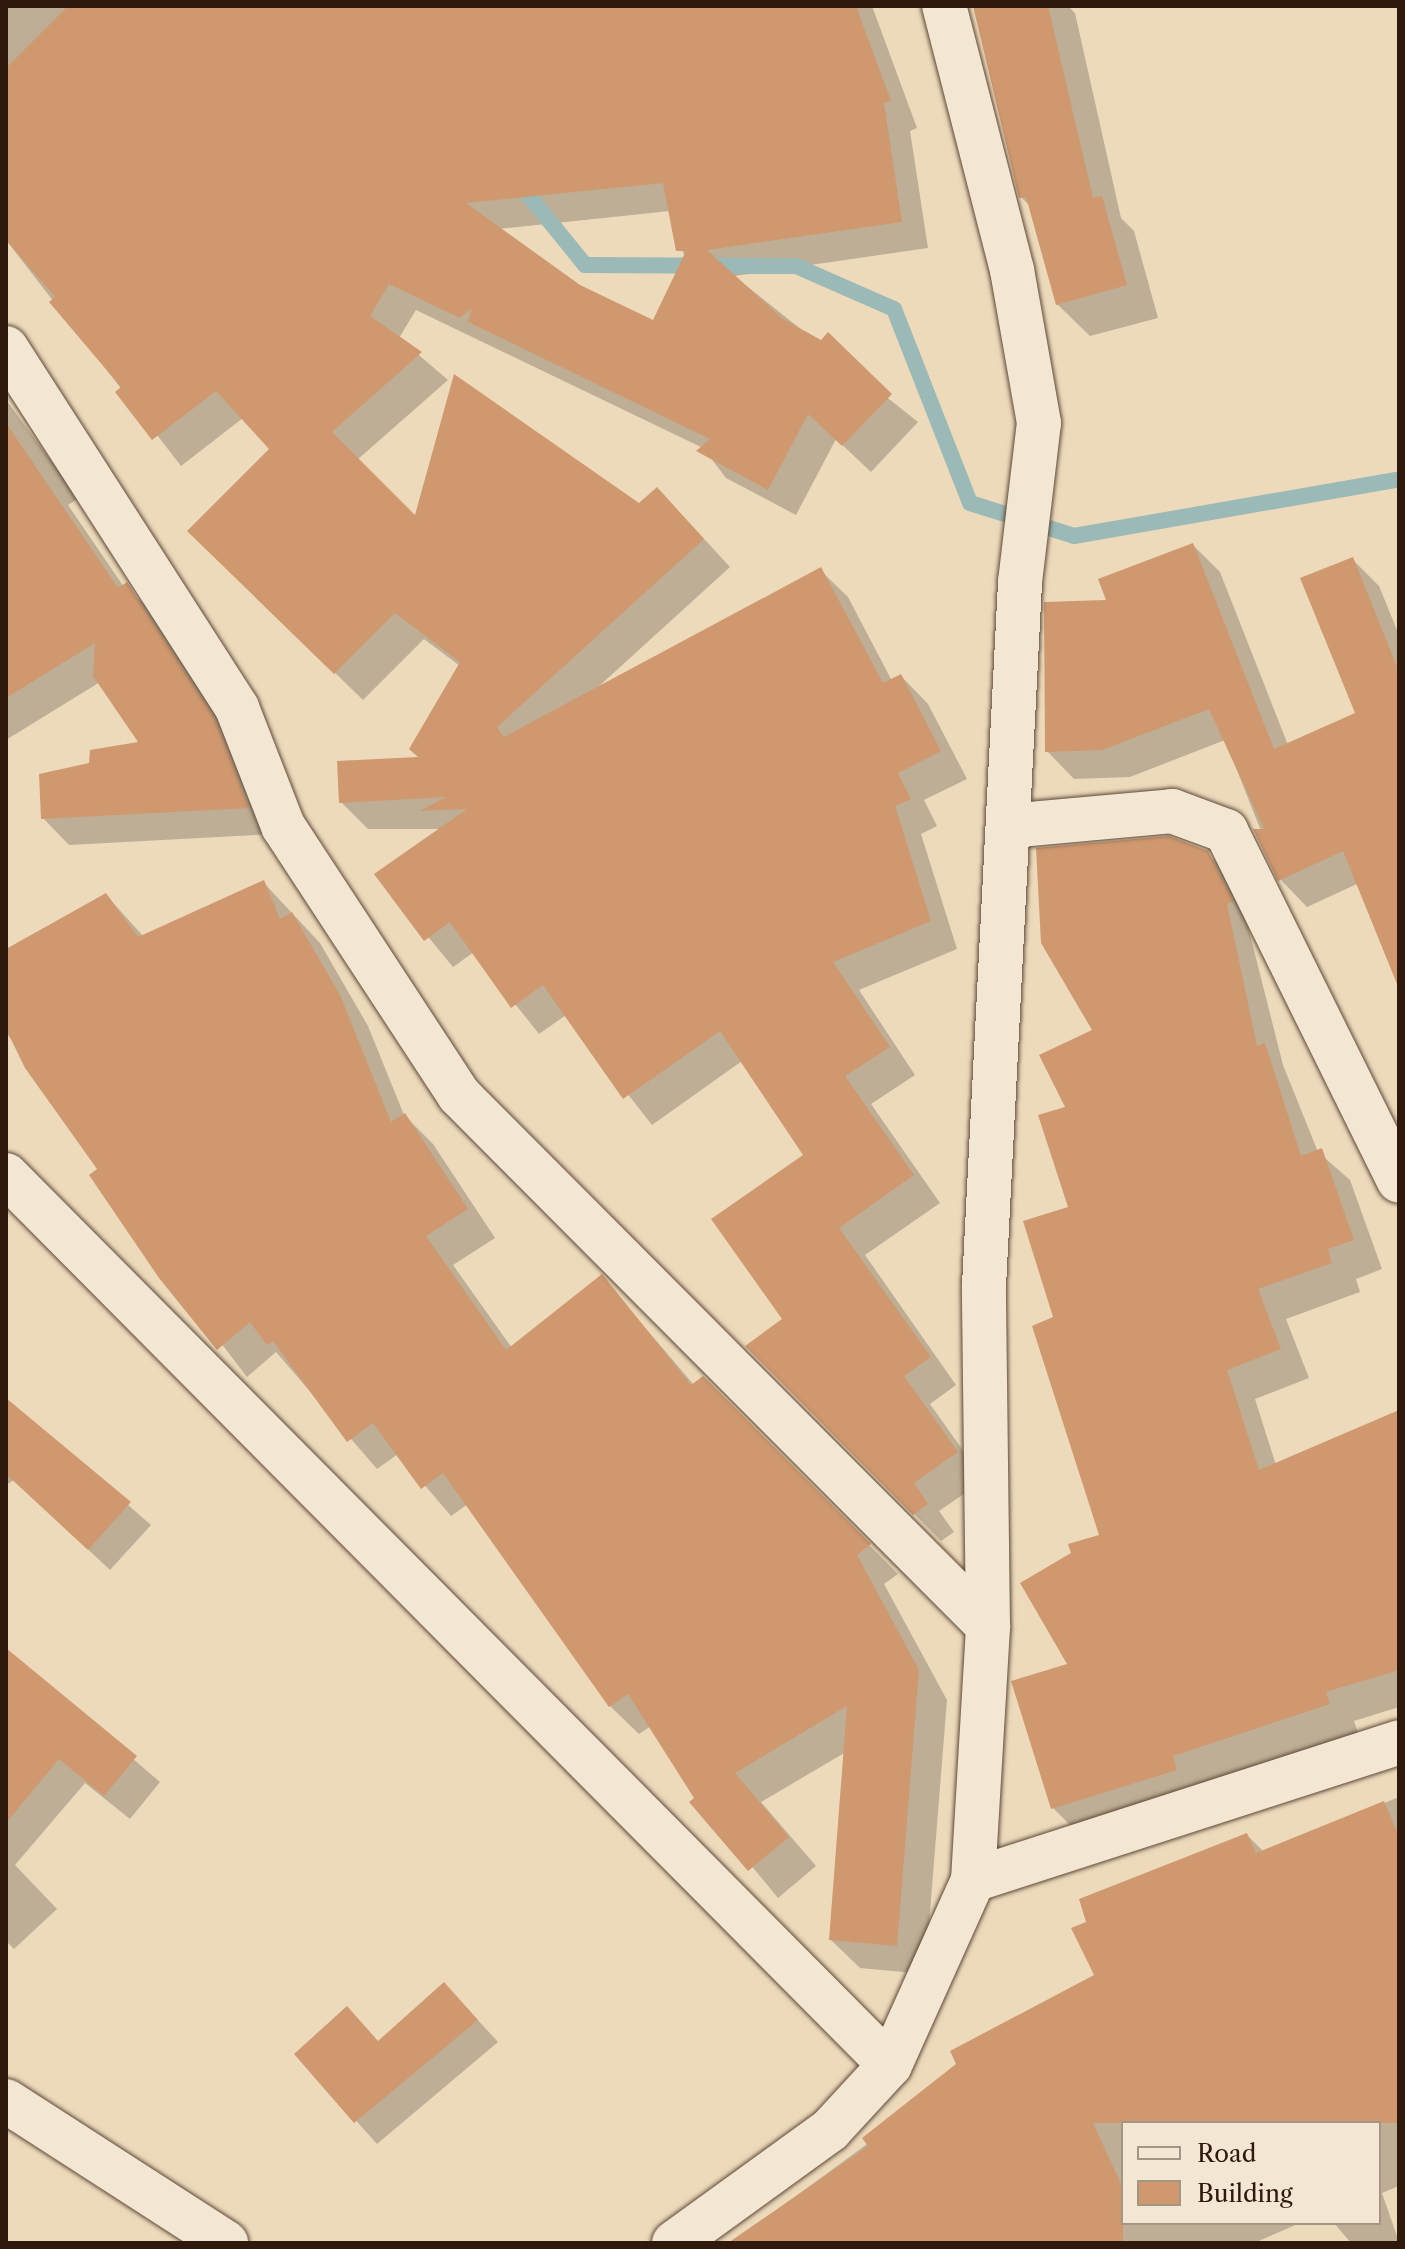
<!DOCTYPE html>
<html>
<head>
<meta charset="utf-8">
<style>
	body { margin:0 }
	#map { position:relative; width:1405px; height:2249px; overflow:hidden; background:#eddabb; font-family:"Libre Caslon Text",serif }
	div>[style] { position:absolute }
	.shadow>* { inset:0; background:#0003 }
	.stream>* { height:16px; margin:-8px; padding:0 8px; transform-origin:8px; border-radius:8px; background:#9ab9b7 }
	.building>* { inset:0; background:#d0986f }
	.roads { filter:drop-shadow(0 0 2px #5e4938) drop-shadow(0 0 2px #5e4938) }
	.minor>* { height:44px; margin:-22px; padding:0 22px; transform-origin:22px; border-radius:22px; background:#f3e7d3 }
	.tertiary>* { height:44px; margin:-22px; padding:0 22px; transform-origin:22px; border-radius:22px; background:#f3e7d3 }
	span { translate:-50% -50%; white-space:nowrap; text-align:center; line-height:1.15; -webkit-text-stroke:7px #f3e7d3; paint-order:stroke }
	.frame { position:absolute; inset:0; border:8px solid #2f190d; pointer-events:none }
	.legend { position:absolute; left:1121px; top:2121px; width:260px; height:104px; box-sizing:border-box; background:#f3e7d3; border:2px solid #a59584; margin:0; padding:10px 14px; list-style:none; font-size:24px; color:#2f190d }
	.legend li { display:flex; align-items:center; gap:16px; height:40px }
	.legend b { width:40px; border:2px solid #a59584 }
</style>
</head>
<body>
<div id="map">
	<div class="shadow">
		<div style="clip-path:polygon(evenodd,6px 6px,872px 6px,917px 128px,910px 131px,928px 248px,734px 276px,918px 422px,871px 472px,836px 439px,796px 515px,726px 478px,703px 448px,416px 310px,399px 338px,448px 380px,357px 460px,416px 519px,639px 506px,684px 517px,730px 567px,597px 688px,820px 570px,848px 597px,892px 681px,901px 676px,928px 704px,967px 779px,924px 800px,937px 826px,921px 834px,957px 949px,859px 990px,915px 1075px,871px 1104px,940px 1203px,865px 1255px,956px 1385px,930px 1404px,984px 1480px,939px 1511px,954px 1532px,941px 1541px,748px 1346px,784px 1320px,806px 1156px,742px 1061px,652px 1125px,566px 1015px,539px 1034px,474px 952px,453px 967px,377px 875px,442px 829px,368px 829px,341px 802px,422px 759px,460px 666px,424px 639px,363px 700px,217px 558px,272px 449px,243px 418px,181px 466px,6px 240px,6px 6px,670px 211px,685px 258px,653px 322px,579px 286px,499px 229px,670px 211px)"></div>
		<div style="clip-path:polygon(976px 6px,1068px 6px,1075px 13px,1121px 218px,1134px 231px,1158px 318px,1090px 336px,1057px 304px,1030px 206px,1021px 197px)"></div>
		<div style="clip-path:polygon(6px 400px,79px 498px,68px 505px,124px 587px,153px 611px,241px 748px,274px 834px,69px 845px,43px 818px,91px 765px,142px 744px,100px 682px,6px 740px)"></div>
		<div style="clip-path:polygon(1193px 545px,1220px 572px,1288px 745px,1358px 714px,1352px 559px,1379px 586px,1399px 635px,1399px 985px,1357px 884px,1307px 907px,1280px 879px,1225px 740px,1130px 777px,1074px 779px,1047px 751px,1109px 602px)"></div>
		<div style="clip-path:polygon(1207px 853px,1237px 883px,1283px 1065px,1318px 1152px,1350px 1180px,1382px 1269px,1356px 1279px,1360px 1292px,1286px 1319px,1309px 1378px,1255px 1399px,1276px 1465px,1399px 1412px,1399px 1707px,1354px 1721px,1358px 1733px,1082px 1837px,1053px 1808px,1070px 1665px,1073px 1554px,1102px 1537px,1055px 1319px,1070px 1209px,1067px 1108px,1095px 1031px)"></div>
		<div style="clip-path:polygon(263px 882px,320px 943px,368px 1026px,404px 1115px,433px 1144px,495px 1238px,453px 1265px,512px 1348px,602px 1277px,694px 1385px,703px 1378px,898px 1574px,884px 1584px,947px 1700px,925px 1974px,860px 1968px,831px 1940px,846px 1752px,761px 1802px,816px 1866px,778px 1898px,697px 1799px,651px 1726px,639px 1734px,610px 1706px,468px 1504px,451px 1516px,398px 1454px,377px 1469px,276px 1352px,247px 1377px,92px 1175px,100px 1170px,6px 1032px,6px 953px,106px 895px,144px 937px)"></div>
		<div style="clip-path:polygon(6px 1399px,151px 1525px,110px 1570px,14px 1480px,6px 1485px)"></div>
		<div style="clip-path:polygon(6px 1650px,160px 1782px,130px 1819px,85px 1783px,15px 1865px,57px 1909px,14px 1949px,6px 1941px)"></div>
		<div style="clip-path:polygon(1399px 1797px,1399px 2186px,1382px 2193px,1399px 2242px,1351px 2243px,1334px 2223px,1379px 2223px,1379px 2123px,1123px 2123px,1123px 2223px,1300px 2223px,1254px 2243px,732px 2243px,1096px 1976px,1247px 1835px,1264px 1852px)"></div>
		<div style="clip-path:polygon(465px 2006px,498px 2042px,377px 2144px,296px 2054px,347px 2009px,379px 2043px)"></div>
	</div>
	<div class="stream">
		<div style="left:516px;top:180px;width:109px;rotate:50.9deg"></div>
		<div style="left:585px;top:265px;width:211px;rotate:0.3deg"></div>
		<div style="left:796px;top:266px;width:107px;rotate:23.7deg"></div>
		<div style="left:894px;top:309px;width:208px;rotate:68.6deg"></div>
		<div style="left:970px;top:503px;width:109px;rotate:17.6deg"></div>
		<div style="left:1074px;top:536px;width:330px;rotate:-9.9deg"></div>
	</div>
	<div class="building">
		<div style="clip-path:polygon(evenodd,68px 6px,856px 6px,891px 101px,884px 103px,902px 222px,707px 250px,783px 319px,821px 340px,828px 332px,892px 394px,842px 446px,808px 414px,768px 490px,696px 451px,710px 439px,468px 322px,472px 308px,460px 318px,389px 284px,370px 316px,422px 352px,332px 432px,415px 515px,454px 374px,639px 503px,657px 487px,704px 539px,497px 727px,504px 737px,821px 567px,883px 683px,901px 674px,941px 751px,898px 773px,911px 799px,895px 806px,931px 921px,833px 962px,890px 1047px,845px 1076px,914px 1175px,839px 1228px,931px 1357px,904px 1376px,958px 1452px,914px 1483px,928px 1504px,913px 1515px,745px 1346px,782px 1319px,711px 1219px,803px 1155px,720px 1031px,623px 1099px,543px 985px,511px 1008px,450px 922px,424px 941px,374px 874px,467px 809px,420px 811px,446px 797px,339px 803px,337px 761px,418px 757px,409px 749px,460px 662px,395px 613px,334px 674px,187px 531px,269px 449px,216px 391px,152px 440px,115px 392px,121px 387px,49px 302px,55px 297px,6px 240px,6px 68px,68px 6px,663px 183px,676px 251px,686px 251px,653px 320px,580px 285px,466px 203px,663px 183px)"></div>
		<div style="clip-path:polygon(973px 6px,1048px 6px,1093px 198px,1102px 196px,1127px 285px,1056px 305px,1026px 197px,1019px 198px)"></div>
		<div style="clip-path:polygon(6px 423px,118px 588px,127px 582px,215px 719px,249px 808px,41px 819px,39px 774px,89px 763px,90px 750px,138px 742px,93px 676px,95px 643px,6px 698px)"></div>
		<div style="clip-path:polygon(1193px 543px,1274px 749px,1355px 713px,1300px 578px,1353px 557px,1399px 672px,1399px 989px,1343px 851px,1278px 881px,1253px 829px,1264px 829px,1209px 709px,1102px 750px,1045px 752px,1044px 602px,1106px 600px,1098px 579px)"></div>
		<div style="clip-path:polygon(1169px 836px,1208px 851px,1233px 901px,1227px 904px,1257px 1046px,1265px 1043px,1301px 1156px,1322px 1148px,1354px 1240px,1328px 1249px,1332px 1263px,1258px 1289px,1281px 1349px,1227px 1370px,1259px 1470px,1399px 1410px,1399px 1670px,1326px 1692px,1330px 1704px,1173px 1756px,1177px 1770px,1051px 1809px,1011px 1681px,1067px 1664px,1020px 1583px,1071px 1553px,1068px 1544px,1099px 1535px,1032px 1326px,1053px 1317px,1023px 1221px,1068px 1207px,1038px 1115px,1065px 1107px,1039px 1055px,1092px 1030px,1041px 943px,1036px 848px)"></div>
		<div style="clip-path:polygon(264px 880px,280px 919px,292px 912px,340px 995px,391px 1122px,405px 1113px,468px 1209px,426px 1236px,506px 1350px,602px 1274px,691px 1385px,703px 1376px,871px 1544px,857px 1555px,919px 1670px,897px 1946px,829px 1940px,847px 1706px,735px 1773px,789px 1837px,748px 1871px,689px 1802px,694px 1798px,628px 1694px,609px 1707px,443px 1473px,421px 1489px,373px 1423px,347px 1442px,273px 1341px,267px 1345px,250px 1322px,217px 1350px,159px 1278px,89px 1175px,97px 1169px,25px 1068px,6px 1029px,6px 949px,106px 893px,138px 937px)"></div>
		<div style="clip-path:polygon(6px 1398px,131px 1502px,88px 1550px,6px 1474px)"></div>
		<div style="clip-path:polygon(6px 1648px,137px 1756px,104px 1796px,59px 1759px,6px 1823px)"></div>
		<div style="clip-path:polygon(1384px 1801px,1399px 1837px,1399px 2123px,1093px 2123px,1123px 2188px,1123px 2243px,728px 2243px,868px 2146px,862px 2138px,956px 2064px,950px 2051px,1094px 1975px,1071px 1928px,1086px 1922px,1079px 1899px,1247px 1833px,1256px 1853px)"></div>
		<div style="clip-path:polygon(444px 1982px,478px 2020px,354px 2123px,294px 2054px,347px 2006px,378px 2041px)"></div>
	</div>
	<div class="roads">
		<div class="minor">
			<div style="left:6px;top:348px;width:428px;rotate:57.3deg"></div>
			<div style="left:237px;top:708px;width:127px;rotate:68.7deg"></div>
			<div style="left:283px;top:826px;width:321px;rotate:56.8deg"></div>
			<div style="left:459px;top:1095px;width:750px;rotate:45.11deg"></div>
			<div style="left:1008px;top:826px;width:165px;rotate:-5.2deg"></div>
			<div style="left:1172px;top:811px;width:58px;rotate:20.3deg"></div>
			<div style="left:1226px;top:831px;width:390px;rotate:63.7deg"></div>
			<div style="left:6px;top:1175px;width:1254px;rotate:45.19deg"></div>
			<div style="left:973px;top:1880px;width:448px;rotate:-17.9deg"></div>
			<div style="left:6px;top:2101px;width:262px;rotate:32.8deg"></div>
		</div>
		<div class="tertiary">
			<div style="left:674px;top:2243px;width:193px;rotate:-35.9deg"></div>
			<div style="left:830px;top:2130px;width:88px;rotate:-47.3deg"></div>
			<div style="left:890px;top:2065px;width:203px;rotate:-65.8deg"></div>
			<div style="left:973px;top:1880px;width:254px;rotate:-86.6deg"></div>
			<div style="left:988px;top:1626px;width:340px;rotate:-90.7deg"></div>
			<div style="left:984px;top:1286px;width:705px;rotate:-87.07deg"></div>
			<div style="left:1020px;top:582px;width:160px;rotate:-83.2deg"></div>
			<div style="left:1039px;top:423px;width:155px;rotate:-100deg"></div>
			<div style="left:1012px;top:270px;width:273px;rotate:-104.4deg"></div>
		</div>
	</div>
	<div class="frame"></div>
	<ul class="legend">
	<li><b style="height:10px;background:#f3e7d3"></b>Road</li>
	<li><b style="height:22px;background:#d0986f"></b>Building</li>
	</ul>
</div>
</body>
</html>
